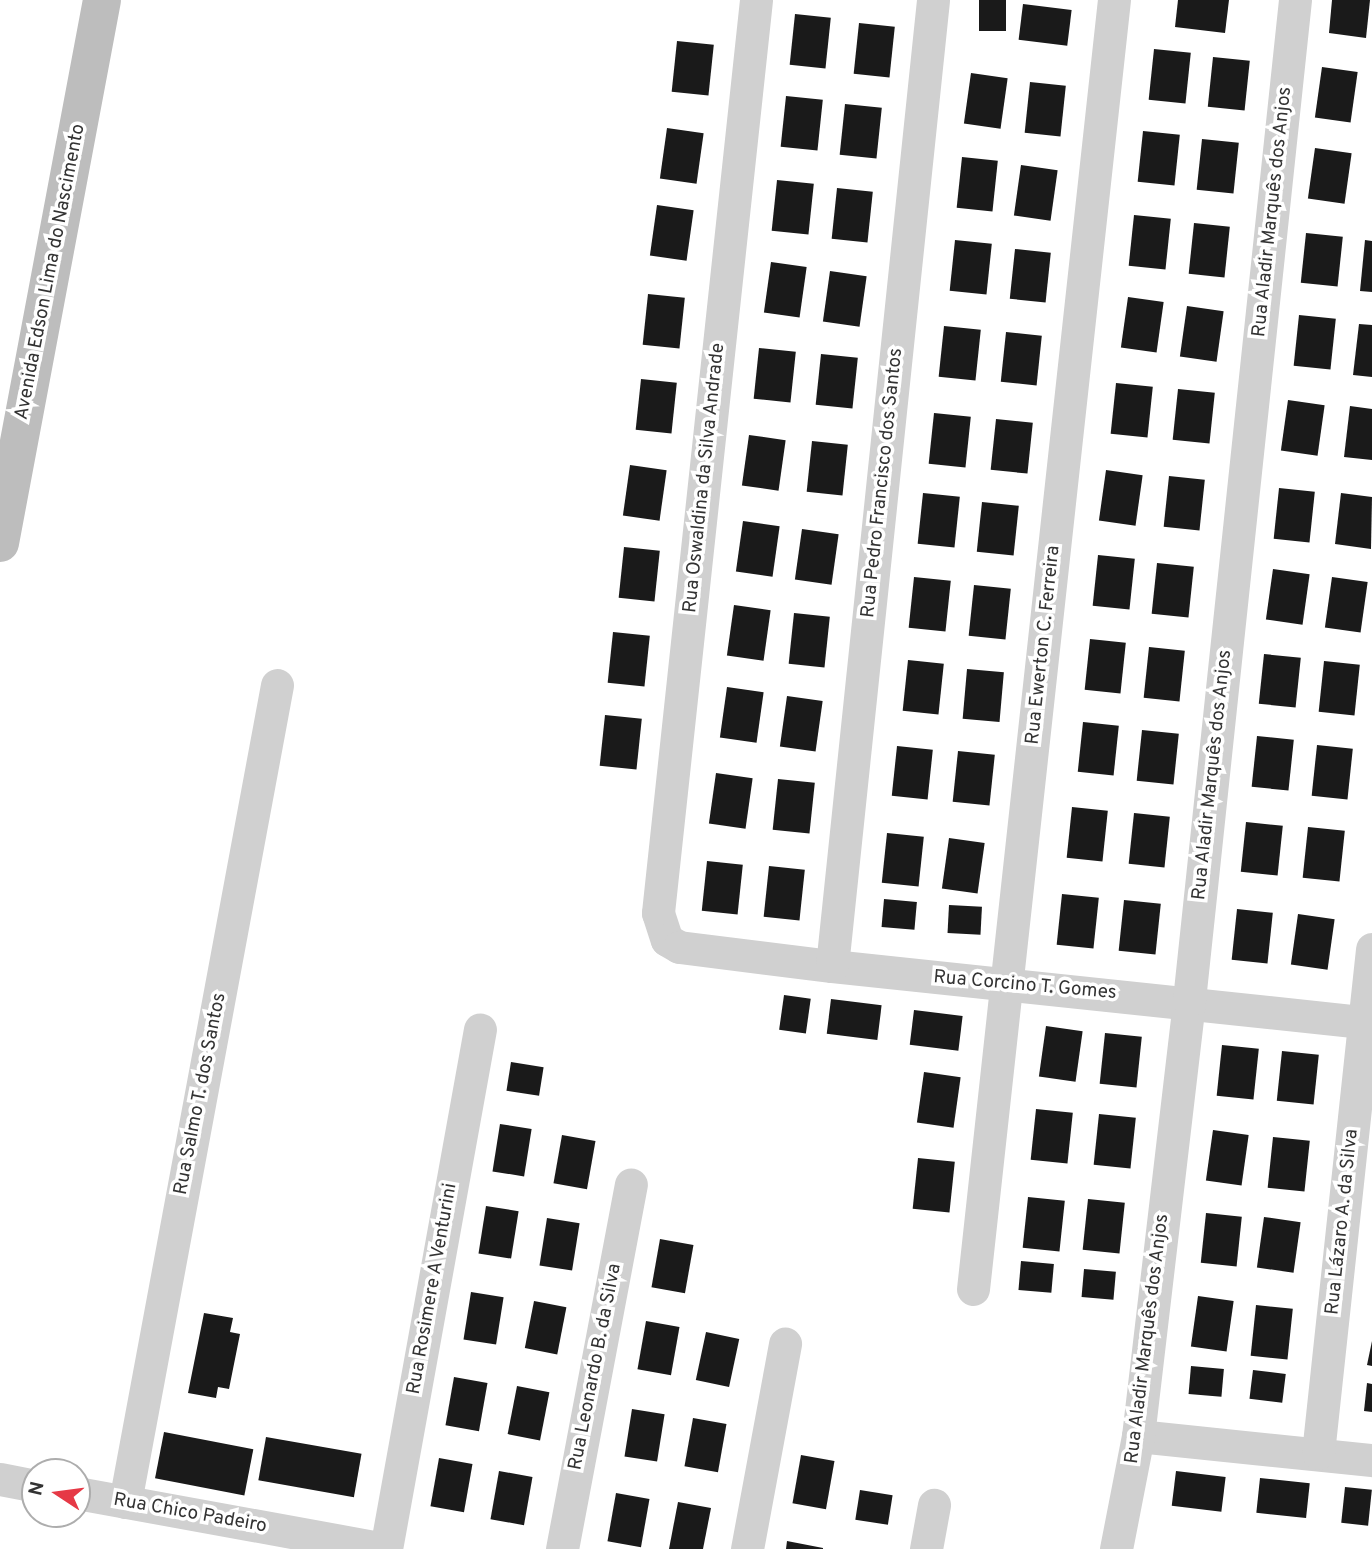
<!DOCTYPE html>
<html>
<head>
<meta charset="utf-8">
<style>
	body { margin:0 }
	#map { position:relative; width:1372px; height:1549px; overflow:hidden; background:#fff; font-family:Overpass,sans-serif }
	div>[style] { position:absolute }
	.building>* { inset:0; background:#1a1a1a; transform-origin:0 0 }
	.street>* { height:33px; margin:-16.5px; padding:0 16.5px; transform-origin:16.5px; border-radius:16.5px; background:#d0d0d0 }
	.secondary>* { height:38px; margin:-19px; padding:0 19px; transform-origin:19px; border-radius:19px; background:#bdbdbd }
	span { translate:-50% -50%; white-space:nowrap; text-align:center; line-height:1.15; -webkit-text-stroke:7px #fff; paint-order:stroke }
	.street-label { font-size:19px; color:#333 }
	.north { position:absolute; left:21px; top:1458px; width:70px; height:70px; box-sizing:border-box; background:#fff; border:2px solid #adadad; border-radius:50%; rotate:283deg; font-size:19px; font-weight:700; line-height:28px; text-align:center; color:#333 }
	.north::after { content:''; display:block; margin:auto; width:24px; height:32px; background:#e63946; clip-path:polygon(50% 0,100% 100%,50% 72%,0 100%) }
</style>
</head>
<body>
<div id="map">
	<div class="building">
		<div style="left:979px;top:0;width:27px;height:31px"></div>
		<div style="clip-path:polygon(1178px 0,1229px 0,1225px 33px,1175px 27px)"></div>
		<div style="clip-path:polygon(1332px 0,1370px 0,1366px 38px,1329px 33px)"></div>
		<div style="left:1023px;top:4px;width:49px;height:36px;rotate:7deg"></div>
		<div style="left:795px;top:14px;width:36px;height:51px;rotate:6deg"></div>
		<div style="left:859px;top:23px;width:36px;height:51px;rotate:6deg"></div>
		<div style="left:677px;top:41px;width:37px;height:51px;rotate:6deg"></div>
		<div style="left:1154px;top:49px;width:37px;height:51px;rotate:6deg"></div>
		<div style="left:1213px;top:57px;width:37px;height:50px;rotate:6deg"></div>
		<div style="left:1322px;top:67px;width:36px;height:51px;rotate:8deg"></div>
		<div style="left:971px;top:73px;width:37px;height:51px;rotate:8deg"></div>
		<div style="left:1030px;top:82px;width:36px;height:51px;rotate:6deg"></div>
		<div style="left:786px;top:96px;width:37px;height:51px;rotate:6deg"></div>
		<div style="left:845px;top:104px;width:37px;height:51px;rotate:6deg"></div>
		<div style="left:667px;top:128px;width:37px;height:51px;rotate:8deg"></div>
		<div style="left:1143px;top:131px;width:37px;height:51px;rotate:6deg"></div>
		<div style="left:1202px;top:139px;width:37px;height:51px;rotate:6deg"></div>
		<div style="left:1315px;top:148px;width:37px;height:51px;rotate:8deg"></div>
		<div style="left:962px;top:157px;width:36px;height:51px;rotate:6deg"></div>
		<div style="left:1021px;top:165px;width:37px;height:51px;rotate:8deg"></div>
		<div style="left:777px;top:180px;width:37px;height:51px;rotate:6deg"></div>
		<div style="left:837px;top:188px;width:36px;height:51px;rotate:6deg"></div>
		<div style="left:657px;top:205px;width:37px;height:51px;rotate:8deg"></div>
		<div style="left:1134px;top:215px;width:37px;height:51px;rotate:6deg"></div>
		<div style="left:1194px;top:223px;width:36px;height:51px;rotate:6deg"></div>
		<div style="left:1306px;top:233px;width:37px;height:50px;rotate:6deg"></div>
		<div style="left:955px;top:240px;width:37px;height:51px;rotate:6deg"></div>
		<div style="clip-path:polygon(1365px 240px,1372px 241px,1372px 292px,1360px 291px)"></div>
		<div style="left:1015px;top:249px;width:36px;height:50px;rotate:6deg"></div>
		<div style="left:771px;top:262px;width:36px;height:51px;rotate:8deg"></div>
		<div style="left:830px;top:271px;width:37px;height:51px;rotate:8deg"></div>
		<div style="left:648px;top:294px;width:37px;height:51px;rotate:6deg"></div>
		<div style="left:1128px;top:297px;width:36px;height:51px;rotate:8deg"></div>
		<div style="left:1187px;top:306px;width:37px;height:51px;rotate:8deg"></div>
		<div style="left:1299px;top:315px;width:37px;height:51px;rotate:6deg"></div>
		<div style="clip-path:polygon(1359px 324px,1372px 325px,1372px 377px,1353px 375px)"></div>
		<div style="left:944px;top:326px;width:37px;height:51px;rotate:6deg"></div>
		<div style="left:1006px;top:332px;width:36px;height:50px;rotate:6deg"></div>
		<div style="left:759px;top:348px;width:37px;height:51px;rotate:6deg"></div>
		<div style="left:821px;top:354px;width:37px;height:51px;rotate:6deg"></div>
		<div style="left:641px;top:379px;width:36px;height:51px;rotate:6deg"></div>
		<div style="left:1116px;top:383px;width:37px;height:51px;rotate:6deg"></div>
		<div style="left:1178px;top:389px;width:37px;height:51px;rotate:6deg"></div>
		<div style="left:1288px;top:400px;width:37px;height:51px;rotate:8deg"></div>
		<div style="clip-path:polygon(1350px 406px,1372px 409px,1372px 460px,1344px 457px)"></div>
		<div style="left:934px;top:413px;width:37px;height:51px;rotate:6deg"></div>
		<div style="left:996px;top:419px;width:37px;height:51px;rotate:6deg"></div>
		<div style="left:749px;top:435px;width:37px;height:51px;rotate:8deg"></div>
		<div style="left:812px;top:441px;width:36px;height:51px;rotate:6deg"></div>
		<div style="left:630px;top:465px;width:37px;height:51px;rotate:8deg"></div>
		<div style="left:1106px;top:470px;width:37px;height:51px;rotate:8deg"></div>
		<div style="left:1169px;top:476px;width:36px;height:51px;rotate:6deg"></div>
		<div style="left:1279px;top:488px;width:36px;height:51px;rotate:6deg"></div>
		<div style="left:923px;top:493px;width:37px;height:51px;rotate:6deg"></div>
		<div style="clip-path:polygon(1341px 493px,1372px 497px,1371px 549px,1335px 544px)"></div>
		<div style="left:982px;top:502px;width:37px;height:50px;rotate:6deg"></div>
		<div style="left:743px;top:521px;width:37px;height:51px;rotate:8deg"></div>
		<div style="left:802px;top:529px;width:37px;height:51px;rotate:8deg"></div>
		<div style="left:624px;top:547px;width:36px;height:51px;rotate:6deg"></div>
		<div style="left:1098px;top:555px;width:37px;height:51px;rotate:6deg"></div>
		<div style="left:1157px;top:563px;width:37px;height:51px;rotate:6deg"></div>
		<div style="left:1273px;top:569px;width:37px;height:51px;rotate:8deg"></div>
		<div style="left:914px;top:577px;width:37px;height:51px;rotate:6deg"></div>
		<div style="left:1332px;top:577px;width:36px;height:51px;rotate:8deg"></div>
		<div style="left:974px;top:585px;width:37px;height:51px;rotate:6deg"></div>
		<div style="left:734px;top:605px;width:37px;height:51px;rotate:8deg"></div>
		<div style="left:794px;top:613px;width:36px;height:51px;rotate:6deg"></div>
		<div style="left:613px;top:632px;width:37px;height:51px;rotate:6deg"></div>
		<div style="left:1090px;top:639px;width:36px;height:51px;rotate:6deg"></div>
		<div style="left:1149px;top:647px;width:36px;height:51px;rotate:6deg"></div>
		<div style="left:1264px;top:654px;width:37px;height:50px;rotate:6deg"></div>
		<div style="left:908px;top:660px;width:36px;height:51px;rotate:6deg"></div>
		<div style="left:1324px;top:661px;width:36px;height:51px;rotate:6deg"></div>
		<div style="left:967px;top:669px;width:37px;height:50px;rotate:5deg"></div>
		<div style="left:727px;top:687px;width:37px;height:51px;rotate:8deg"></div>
		<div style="left:787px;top:696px;width:36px;height:51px;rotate:8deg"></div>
		<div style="left:605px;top:715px;width:37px;height:51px;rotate:6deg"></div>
		<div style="left:1083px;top:722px;width:36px;height:50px;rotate:6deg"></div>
		<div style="left:1142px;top:730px;width:37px;height:51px;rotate:6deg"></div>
		<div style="left:1257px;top:736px;width:37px;height:51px;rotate:6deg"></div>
		<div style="left:1317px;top:745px;width:36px;height:51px;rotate:6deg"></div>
		<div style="left:897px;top:746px;width:36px;height:50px;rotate:6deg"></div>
		<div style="left:958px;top:751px;width:37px;height:51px;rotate:6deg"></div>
		<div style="left:716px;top:773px;width:37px;height:51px;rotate:8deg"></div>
		<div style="left:778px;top:779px;width:37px;height:51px;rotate:6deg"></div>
		<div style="left:1072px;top:807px;width:36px;height:51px;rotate:6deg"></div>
		<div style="left:1134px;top:813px;width:36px;height:51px;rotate:6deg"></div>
		<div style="left:1246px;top:822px;width:37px;height:50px;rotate:6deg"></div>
		<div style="left:1308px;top:827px;width:37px;height:51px;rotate:6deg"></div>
		<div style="left:887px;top:833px;width:37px;height:50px;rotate:6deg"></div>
		<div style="left:949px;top:838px;width:36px;height:51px;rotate:8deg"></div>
		<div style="left:707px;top:861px;width:36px;height:50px;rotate:6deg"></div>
		<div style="left:769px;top:866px;width:36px;height:51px;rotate:6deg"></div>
		<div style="left:1062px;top:894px;width:37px;height:51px;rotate:6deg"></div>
		<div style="left:884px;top:899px;width:33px;height:28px;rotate:5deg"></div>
		<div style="left:1124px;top:900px;width:37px;height:51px;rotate:6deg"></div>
		<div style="left:949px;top:905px;width:33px;height:28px;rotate:3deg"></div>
		<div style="left:1237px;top:909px;width:36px;height:51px;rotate:6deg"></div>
		<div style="left:1298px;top:914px;width:37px;height:51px;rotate:8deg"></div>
		<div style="left:784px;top:995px;width:27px;height:35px;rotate:8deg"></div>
		<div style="left:831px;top:999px;width:51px;height:35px;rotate:7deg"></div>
		<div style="left:914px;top:1010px;width:49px;height:35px;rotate:7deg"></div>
		<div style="left:1046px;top:1026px;width:37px;height:51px;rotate:8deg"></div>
		<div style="left:1105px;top:1033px;width:37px;height:51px;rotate:6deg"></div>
		<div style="left:1222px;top:1045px;width:37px;height:51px;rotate:6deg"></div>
		<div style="left:1282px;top:1051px;width:37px;height:50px;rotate:6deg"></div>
		<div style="left:511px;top:1062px;width:33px;height:29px;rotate:9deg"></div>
		<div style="left:924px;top:1072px;width:37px;height:51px;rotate:8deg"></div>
		<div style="left:1036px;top:1109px;width:37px;height:51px;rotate:6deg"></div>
		<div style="left:1099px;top:1114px;width:37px;height:51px;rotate:6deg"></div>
		<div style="left:500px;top:1124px;width:32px;height:48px;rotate:9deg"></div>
		<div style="left:1213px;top:1130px;width:36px;height:51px;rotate:8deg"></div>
		<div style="left:562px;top:1135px;width:34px;height:49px;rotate:10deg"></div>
		<div style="left:1273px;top:1137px;width:37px;height:51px;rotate:6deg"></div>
		<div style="left:918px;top:1158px;width:37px;height:51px;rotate:6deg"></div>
		<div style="left:1028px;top:1197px;width:37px;height:51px;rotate:6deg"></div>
		<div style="left:1088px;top:1199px;width:37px;height:51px;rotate:6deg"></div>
		<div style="left:486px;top:1206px;width:33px;height:48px;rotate:9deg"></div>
		<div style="left:1206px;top:1213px;width:36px;height:50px;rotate:6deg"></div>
		<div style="left:1264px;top:1217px;width:37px;height:51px;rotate:8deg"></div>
		<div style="left:547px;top:1218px;width:33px;height:48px;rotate:9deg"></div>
		<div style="left:660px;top:1239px;width:34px;height:49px;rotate:10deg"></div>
		<div style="left:1021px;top:1261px;width:33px;height:29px;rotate:5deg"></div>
		<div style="left:1084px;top:1269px;width:32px;height:28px;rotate:5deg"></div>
		<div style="left:471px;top:1292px;width:33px;height:48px;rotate:9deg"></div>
		<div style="left:1198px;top:1296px;width:36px;height:51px;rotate:8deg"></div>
		<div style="left:534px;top:1301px;width:33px;height:48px;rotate:11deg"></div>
		<div style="left:1256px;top:1305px;width:37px;height:51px;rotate:6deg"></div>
		<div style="clip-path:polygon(204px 1313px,233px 1318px,230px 1332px,240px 1334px,229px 1389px,218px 1387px,216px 1398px,188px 1393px)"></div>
		<div style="left:646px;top:1321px;width:34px;height:49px;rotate:10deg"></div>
		<div style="left:706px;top:1332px;width:34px;height:49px;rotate:12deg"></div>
		<div style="clip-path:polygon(1372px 1341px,1372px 1366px,1367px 1365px)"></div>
		<div style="left:1191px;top:1366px;width:33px;height:28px;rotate:5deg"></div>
		<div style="left:1253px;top:1370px;width:33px;height:29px;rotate:7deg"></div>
		<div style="left:454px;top:1377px;width:34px;height:49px;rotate:10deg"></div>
		<div style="clip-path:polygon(1367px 1383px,1372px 1384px,1372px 1412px,1364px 1411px)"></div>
		<div style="left:517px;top:1386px;width:33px;height:49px;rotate:11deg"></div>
		<div style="left:632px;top:1409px;width:33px;height:48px;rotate:9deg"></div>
		<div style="left:693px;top:1418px;width:34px;height:49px;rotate:10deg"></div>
		<div style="left:164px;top:1432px;width:91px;height:47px;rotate:11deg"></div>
		<div style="left:266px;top:1437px;width:97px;height:44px;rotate:10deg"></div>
		<div style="left:801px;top:1455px;width:34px;height:49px;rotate:10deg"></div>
		<div style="left:439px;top:1458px;width:34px;height:49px;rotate:10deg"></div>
		<div style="left:499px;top:1471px;width:34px;height:49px;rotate:10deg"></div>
		<div style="left:1176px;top:1471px;width:50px;height:35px;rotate:7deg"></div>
		<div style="left:1260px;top:1478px;width:50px;height:35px;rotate:6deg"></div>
		<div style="left:1345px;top:1487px;width:27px;height:36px;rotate:6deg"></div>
		<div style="left:860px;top:1490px;width:33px;height:30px;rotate:9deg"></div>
		<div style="left:616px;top:1493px;width:34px;height:49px;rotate:10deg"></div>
		<div style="clip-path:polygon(678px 1502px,711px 1508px,703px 1549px,669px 1549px)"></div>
		<div style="clip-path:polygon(787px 1541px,823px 1548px,823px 1549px,786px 1549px)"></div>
	</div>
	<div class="street">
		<div style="left:756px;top:0;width:918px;rotate:96.13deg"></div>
		<div style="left:658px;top:913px;width:28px;rotate:72deg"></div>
		<div style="left:667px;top:940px;width:14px;rotate:30deg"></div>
		<div style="left:679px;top:947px;width:154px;rotate:7.1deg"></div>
		<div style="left:832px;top:966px;width:543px;rotate:6.03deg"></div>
		<div style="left:832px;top:966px;width:971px;rotate:-84.03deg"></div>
		<div style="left:973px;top:1289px;width:1297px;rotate:-83.76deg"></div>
		<div style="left:1138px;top:1436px;width:235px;rotate:5.9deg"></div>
		<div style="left:1318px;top:1453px;width:507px;rotate:-83.88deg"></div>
		<div style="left:0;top:1479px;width:36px;rotate:11deg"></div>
		<div style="left:77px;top:1493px;width:314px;rotate:10.3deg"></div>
		<div style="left:125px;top:1502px;width:831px;rotate:-79.46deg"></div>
		<div style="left:386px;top:1549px;width:528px;rotate:-79.75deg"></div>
		<div style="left:562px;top:1549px;width:371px;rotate:-79.3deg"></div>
		<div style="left:747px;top:1549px;width:209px;rotate:-79.5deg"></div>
		<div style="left:926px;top:1549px;width:45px;rotate:-79.7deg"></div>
		<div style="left:1116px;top:1549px;width:115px;rotate:-79deg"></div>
		<div style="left:1138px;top:1436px;width:439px;rotate:-83.3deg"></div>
		<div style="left:1189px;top:1000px;width:1006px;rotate:-83.95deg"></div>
	</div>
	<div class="secondary">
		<div style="left:0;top:543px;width:552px;rotate:-79.36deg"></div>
	</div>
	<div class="street-label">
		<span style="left:1273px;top:212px;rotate:-84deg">Rua Aladir Marquês dos Anjos</span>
		<span style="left:51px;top:272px;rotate:-79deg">Avenida Edson Lima do Nascimento</span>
		<span style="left:705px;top:478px;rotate:-84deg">Rua Oswaldina da Silva Andrade</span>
		<span style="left:883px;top:483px;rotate:-84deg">Rua Pedro Francisco dos Santos</span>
		<span style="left:1044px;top:645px;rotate:-84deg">Rua Ewerton C. Ferreira</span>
		<span style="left:1213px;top:775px;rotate:-84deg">Rua Aladir Marquês dos Anjos</span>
		<span style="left:1025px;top:986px;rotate:5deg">Rua Corcino T. Gomes</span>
		<span style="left:201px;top:1094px;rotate:-79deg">Rua Salmo T. dos Santos</span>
		<span style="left:1343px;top:1222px;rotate:-84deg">Rua Lázaro A. da Silva</span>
		<span style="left:433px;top:1289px;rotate:-80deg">Rua Rosimere A Venturini</span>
		<span style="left:1148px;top:1339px;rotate:-83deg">Rua Aladir Marquês dos Anjos</span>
		<span style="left:596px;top:1367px;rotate:-79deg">Rua Leonardo B. da Silva</span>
		<span style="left:190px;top:1514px;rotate:10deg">Rua Chico Padeiro</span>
	</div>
	<div class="north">N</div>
</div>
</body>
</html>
